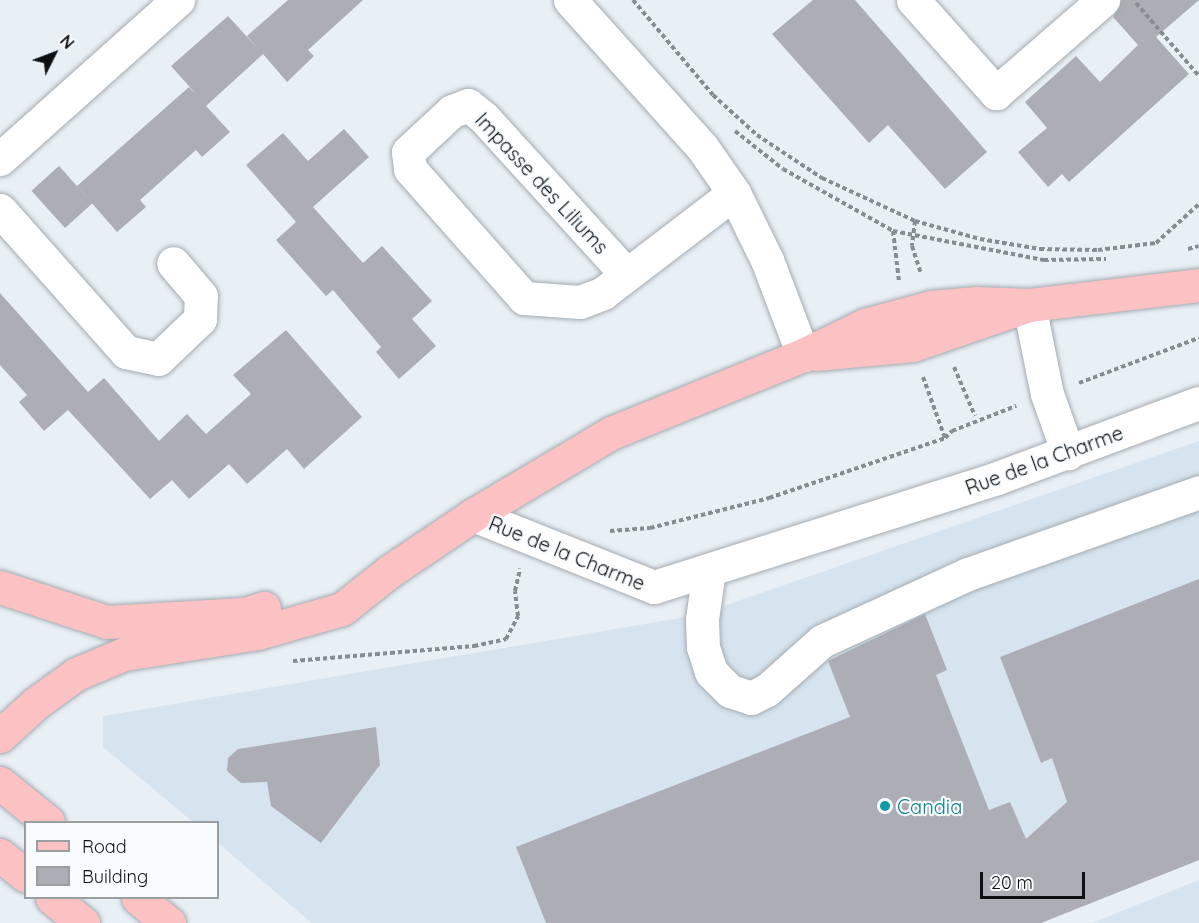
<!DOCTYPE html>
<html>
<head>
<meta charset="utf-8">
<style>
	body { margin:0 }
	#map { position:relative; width:1199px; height:923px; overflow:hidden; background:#e8eff5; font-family:Quicksand,sans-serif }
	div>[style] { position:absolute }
	.built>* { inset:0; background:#d6e4ef }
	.building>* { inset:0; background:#adadb5; transform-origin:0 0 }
	.path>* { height:4px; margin-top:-2px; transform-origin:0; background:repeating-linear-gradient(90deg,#878c90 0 4.5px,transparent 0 7.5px) }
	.roads { filter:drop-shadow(0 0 2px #a4abb1) drop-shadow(0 0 2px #a4abb1) }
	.minor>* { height:33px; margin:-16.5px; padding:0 16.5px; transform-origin:16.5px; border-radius:16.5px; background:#fff }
	.major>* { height:33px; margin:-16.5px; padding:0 16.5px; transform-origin:16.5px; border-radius:16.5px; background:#fcc1c3 }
	.dots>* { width:16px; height:16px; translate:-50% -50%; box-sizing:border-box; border:3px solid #f9fcfe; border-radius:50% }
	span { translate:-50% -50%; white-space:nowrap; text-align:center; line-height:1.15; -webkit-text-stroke:4.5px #f9fcfe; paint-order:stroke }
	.street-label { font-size:20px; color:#0e1012 }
	.culture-label { font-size:20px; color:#0d838f }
	.left { translate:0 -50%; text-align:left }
	.legend { position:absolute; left:24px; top:821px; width:195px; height:78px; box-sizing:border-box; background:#f9fcfe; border:2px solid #9b9ea0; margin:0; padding:8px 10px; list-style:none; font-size:18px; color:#0e1012 }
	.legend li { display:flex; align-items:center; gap:12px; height:30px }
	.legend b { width:30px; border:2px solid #9b9ea0 }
	.north { position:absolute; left:24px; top:24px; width:60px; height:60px; -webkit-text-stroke:4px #f9fcfe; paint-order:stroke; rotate:48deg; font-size:16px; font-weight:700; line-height:24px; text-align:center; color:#0e1012 }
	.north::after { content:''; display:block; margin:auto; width:21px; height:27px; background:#0e1012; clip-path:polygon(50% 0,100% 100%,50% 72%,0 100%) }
	.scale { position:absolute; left:980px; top:872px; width:105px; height:27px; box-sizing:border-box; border:3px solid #0e1012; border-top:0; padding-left:8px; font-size:18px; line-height:21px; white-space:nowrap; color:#0e1012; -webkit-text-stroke:4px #f9fcfe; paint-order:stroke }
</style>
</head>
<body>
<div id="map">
	<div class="built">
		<div style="clip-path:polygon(1199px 441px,1199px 860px,1041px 923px,312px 923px,218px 843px,218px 822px,193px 822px,103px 747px,103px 716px,698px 615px)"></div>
		<div style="clip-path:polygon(1199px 880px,1199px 923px,1092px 923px)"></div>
	</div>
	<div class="building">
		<div style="clip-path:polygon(288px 0,363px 0,308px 50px,314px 56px,287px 82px,263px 54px,206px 106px,230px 132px,202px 157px,196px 150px,140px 200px,146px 207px,117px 232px,77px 186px,189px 87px,196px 94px,171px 66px,228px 16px,262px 53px,247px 36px)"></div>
		<div style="clip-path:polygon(813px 0,855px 0,987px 152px,945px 189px,888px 125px,869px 143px,772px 34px)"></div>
		<div style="clip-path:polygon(1121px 0,1199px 0,1156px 37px,1189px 74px,1069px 182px,1062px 174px,1048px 187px,1018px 152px,1047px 128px,1025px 102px,1076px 56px,1100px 82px,1138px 45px,1113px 17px)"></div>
		<div style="clip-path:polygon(344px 129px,369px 157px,313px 207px,363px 263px,382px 246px,432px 301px,412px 319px,436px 346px,399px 379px,376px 352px,381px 347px,333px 290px,326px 296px,276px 240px,296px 222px,246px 165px,283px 133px,308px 161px)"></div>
		<div style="left:59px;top:166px;width:50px;height:37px;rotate:48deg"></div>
		<div style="clip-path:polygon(0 293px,88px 392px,104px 378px,159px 441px,187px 414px,206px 434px,251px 394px,233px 375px,286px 330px,362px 417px,304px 469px,287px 449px,247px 484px,229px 464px,189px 499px,172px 480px,150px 499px,68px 410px,44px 431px,19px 402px,27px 395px,0 365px)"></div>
		<div style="clip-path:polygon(1199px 579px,1199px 860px,1041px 923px,546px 923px,516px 847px,850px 717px,828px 661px,925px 614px,947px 670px,936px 675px,989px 810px,1010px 802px,1026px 839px,1067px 802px,1052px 758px,1041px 763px,1000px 657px)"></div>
		<div style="clip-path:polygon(376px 727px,380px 765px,321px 843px,271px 806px,267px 782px,241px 783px,227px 771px,228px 758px,238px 749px)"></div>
	</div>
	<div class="path">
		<div style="left:633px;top:0;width:124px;rotate:49.9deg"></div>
		<div style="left:713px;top:95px;width:59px;rotate:42.3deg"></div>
		<div style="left:757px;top:135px;width:78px;rotate:33.5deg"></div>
		<div style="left:822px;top:178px;width:102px;rotate:24.8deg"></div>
		<div style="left:915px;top:221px;width:67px;rotate:15.5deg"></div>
		<div style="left:980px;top:239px;width:61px;rotate:9.5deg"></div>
		<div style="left:1040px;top:249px;width:58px;rotate:1deg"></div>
		<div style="left:1098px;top:250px;width:58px;rotate:-6.9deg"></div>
		<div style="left:1156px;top:243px;width:58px;rotate:-42.2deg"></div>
		<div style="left:1136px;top:3px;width:96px;rotate:49.2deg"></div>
		<div style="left:735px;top:131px;width:61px;rotate:38.4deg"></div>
		<div style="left:783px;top:169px;width:126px;rotate:29.4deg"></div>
		<div style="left:893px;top:231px;width:154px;rotate:10.9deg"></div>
		<div style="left:1044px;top:260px;width:62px;rotate:-0.9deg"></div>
		<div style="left:915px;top:221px;width:25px;rotate:97deg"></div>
		<div style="left:912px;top:246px;width:29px;rotate:72deg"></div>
		<div style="left:893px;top:231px;width:50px;rotate:83.2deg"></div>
		<div style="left:1188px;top:249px;width:11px;rotate:-15deg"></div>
		<div style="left:954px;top:367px;width:53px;rotate:66.8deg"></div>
		<div style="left:923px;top:377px;width:65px;rotate:70.2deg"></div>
		<div style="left:1079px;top:383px;width:128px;rotate:-20.6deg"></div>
		<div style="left:610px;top:531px;width:40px;rotate:-4.3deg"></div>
		<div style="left:650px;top:528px;width:123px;rotate:-14.1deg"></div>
		<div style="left:769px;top:498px;width:186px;rotate:-18.8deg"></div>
		<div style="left:945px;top:438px;width:10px;rotate:-45deg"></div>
		<div style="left:952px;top:431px;width:69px;rotate:-21.3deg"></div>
		<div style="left:293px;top:661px;width:182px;rotate:-4.7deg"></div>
		<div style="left:474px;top:646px;width:33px;rotate:-12deg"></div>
		<div style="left:506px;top:639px;width:26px;rotate:-62deg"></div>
		<div style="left:518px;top:616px;width:25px;rotate:-97deg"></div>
		<div style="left:515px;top:591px;width:23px;rotate:-77deg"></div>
	</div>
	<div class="roads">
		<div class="minor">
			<div style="left:570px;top:0;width:198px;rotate:48.1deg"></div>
			<div style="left:702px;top:147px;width:56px;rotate:55.2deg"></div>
			<div style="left:734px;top:193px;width:75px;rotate:63.8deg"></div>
			<div style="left:767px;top:260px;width:102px;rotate:69.2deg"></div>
			<div style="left:913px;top:0;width:125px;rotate:48.3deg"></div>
			<div style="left:996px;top:93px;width:142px;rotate:-41deg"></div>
			<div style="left:0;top:159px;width:239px;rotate:-41.8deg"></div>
			<div style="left:0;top:210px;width:190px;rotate:48.4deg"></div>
			<div style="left:126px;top:352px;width:33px;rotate:12deg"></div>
			<div style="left:158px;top:359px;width:58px;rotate:-43.6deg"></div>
			<div style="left:200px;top:319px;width:23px;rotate:-88deg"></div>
			<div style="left:201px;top:296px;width:43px;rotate:-130.3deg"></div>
			<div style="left:626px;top:274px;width:212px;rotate:-132.3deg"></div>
			<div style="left:483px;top:117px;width:19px;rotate:-141deg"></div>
			<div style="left:468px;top:105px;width:17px;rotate:159deg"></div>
			<div style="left:452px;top:111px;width:60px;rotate:137deg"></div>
			<div style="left:408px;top:152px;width:17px;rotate:83deg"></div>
			<div style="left:410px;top:169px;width:172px;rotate:48.5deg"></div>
			<div style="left:524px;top:298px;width:56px;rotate:4.1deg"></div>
			<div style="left:580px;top:302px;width:25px;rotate:-21deg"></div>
			<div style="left:603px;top:293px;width:165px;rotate:-37.4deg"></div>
			<div style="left:1029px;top:305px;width:91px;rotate:78.6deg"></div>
			<div style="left:1047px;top:394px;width:63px;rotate:70.4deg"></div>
			<div style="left:473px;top:515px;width:195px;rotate:21.7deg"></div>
			<div style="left:654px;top:587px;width:360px;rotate:-17.6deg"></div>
			<div style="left:997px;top:478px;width:215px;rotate:-20.4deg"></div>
			<div style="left:709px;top:570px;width:49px;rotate:98.1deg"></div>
			<div style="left:702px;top:619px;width:28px;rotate:88deg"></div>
			<div style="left:703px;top:647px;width:26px;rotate:72deg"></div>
			<div style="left:711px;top:672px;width:27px;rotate:45deg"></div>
			<div style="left:730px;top:691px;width:22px;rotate:18deg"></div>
			<div style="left:751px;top:698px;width:18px;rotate:-27deg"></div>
			<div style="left:767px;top:690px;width:74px;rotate:-41.7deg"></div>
			<div style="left:822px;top:641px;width:161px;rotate:-24.7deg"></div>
			<div style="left:968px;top:574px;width:245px;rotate:-19.5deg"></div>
		</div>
		<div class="major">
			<div style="left:816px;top:354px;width:97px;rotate:-5.3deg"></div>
			<div style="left:913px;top:345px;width:123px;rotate:-19deg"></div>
			<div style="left:1029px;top:305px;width:171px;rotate:-6.7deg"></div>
			<div style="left:0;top:587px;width:113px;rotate:18.1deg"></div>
			<div style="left:107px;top:622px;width:138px;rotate:-3.3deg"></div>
			<div style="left:245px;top:614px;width:20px;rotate:-18deg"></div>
			<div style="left:0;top:736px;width:49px;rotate:-42.5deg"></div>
			<div style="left:36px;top:703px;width:49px;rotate:-35.9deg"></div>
			<div style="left:76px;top:674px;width:52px;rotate:-22.6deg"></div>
			<div style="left:124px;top:654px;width:136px;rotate:-8.9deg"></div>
			<div style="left:258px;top:633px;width:87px;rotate:-15.9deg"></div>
			<div style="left:342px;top:609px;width:61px;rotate:-38.4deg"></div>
			<div style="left:390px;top:571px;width:100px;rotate:-34deg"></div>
			<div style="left:473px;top:515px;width:161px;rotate:-30.7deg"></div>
			<div style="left:611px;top:433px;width:207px;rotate:-22.1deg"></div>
			<div style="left:803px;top:355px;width:69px;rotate:-25.8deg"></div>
			<div style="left:865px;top:325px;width:68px;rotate:-15.3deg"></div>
			<div style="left:931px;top:307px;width:45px;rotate:-5.1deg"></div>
			<div style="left:976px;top:303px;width:53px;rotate:2.2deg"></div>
			<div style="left:0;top:783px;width:62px;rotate:39.1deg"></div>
			<div style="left:0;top:855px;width:33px;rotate:39deg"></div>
			<div style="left:52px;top:898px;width:40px;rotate:39deg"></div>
			<div style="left:138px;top:898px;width:40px;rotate:39deg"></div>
		</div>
	</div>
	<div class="dots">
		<div style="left:885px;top:806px;background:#0f9aa8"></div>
	</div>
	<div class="street-label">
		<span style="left:542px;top:183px;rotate:47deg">Impasse des Liliums</span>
		<span style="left:1044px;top:460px;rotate:-20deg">Rue de la Charme</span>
		<span style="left:567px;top:553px;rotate:22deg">Rue de la Charme</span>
	</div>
	<div class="culture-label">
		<span class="left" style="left:897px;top:806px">Candia</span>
	</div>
	<ul class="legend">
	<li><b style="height:8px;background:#fcc1c3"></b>Road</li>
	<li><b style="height:16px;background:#adadb5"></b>Building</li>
	</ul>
	<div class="north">N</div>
	<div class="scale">20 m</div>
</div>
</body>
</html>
